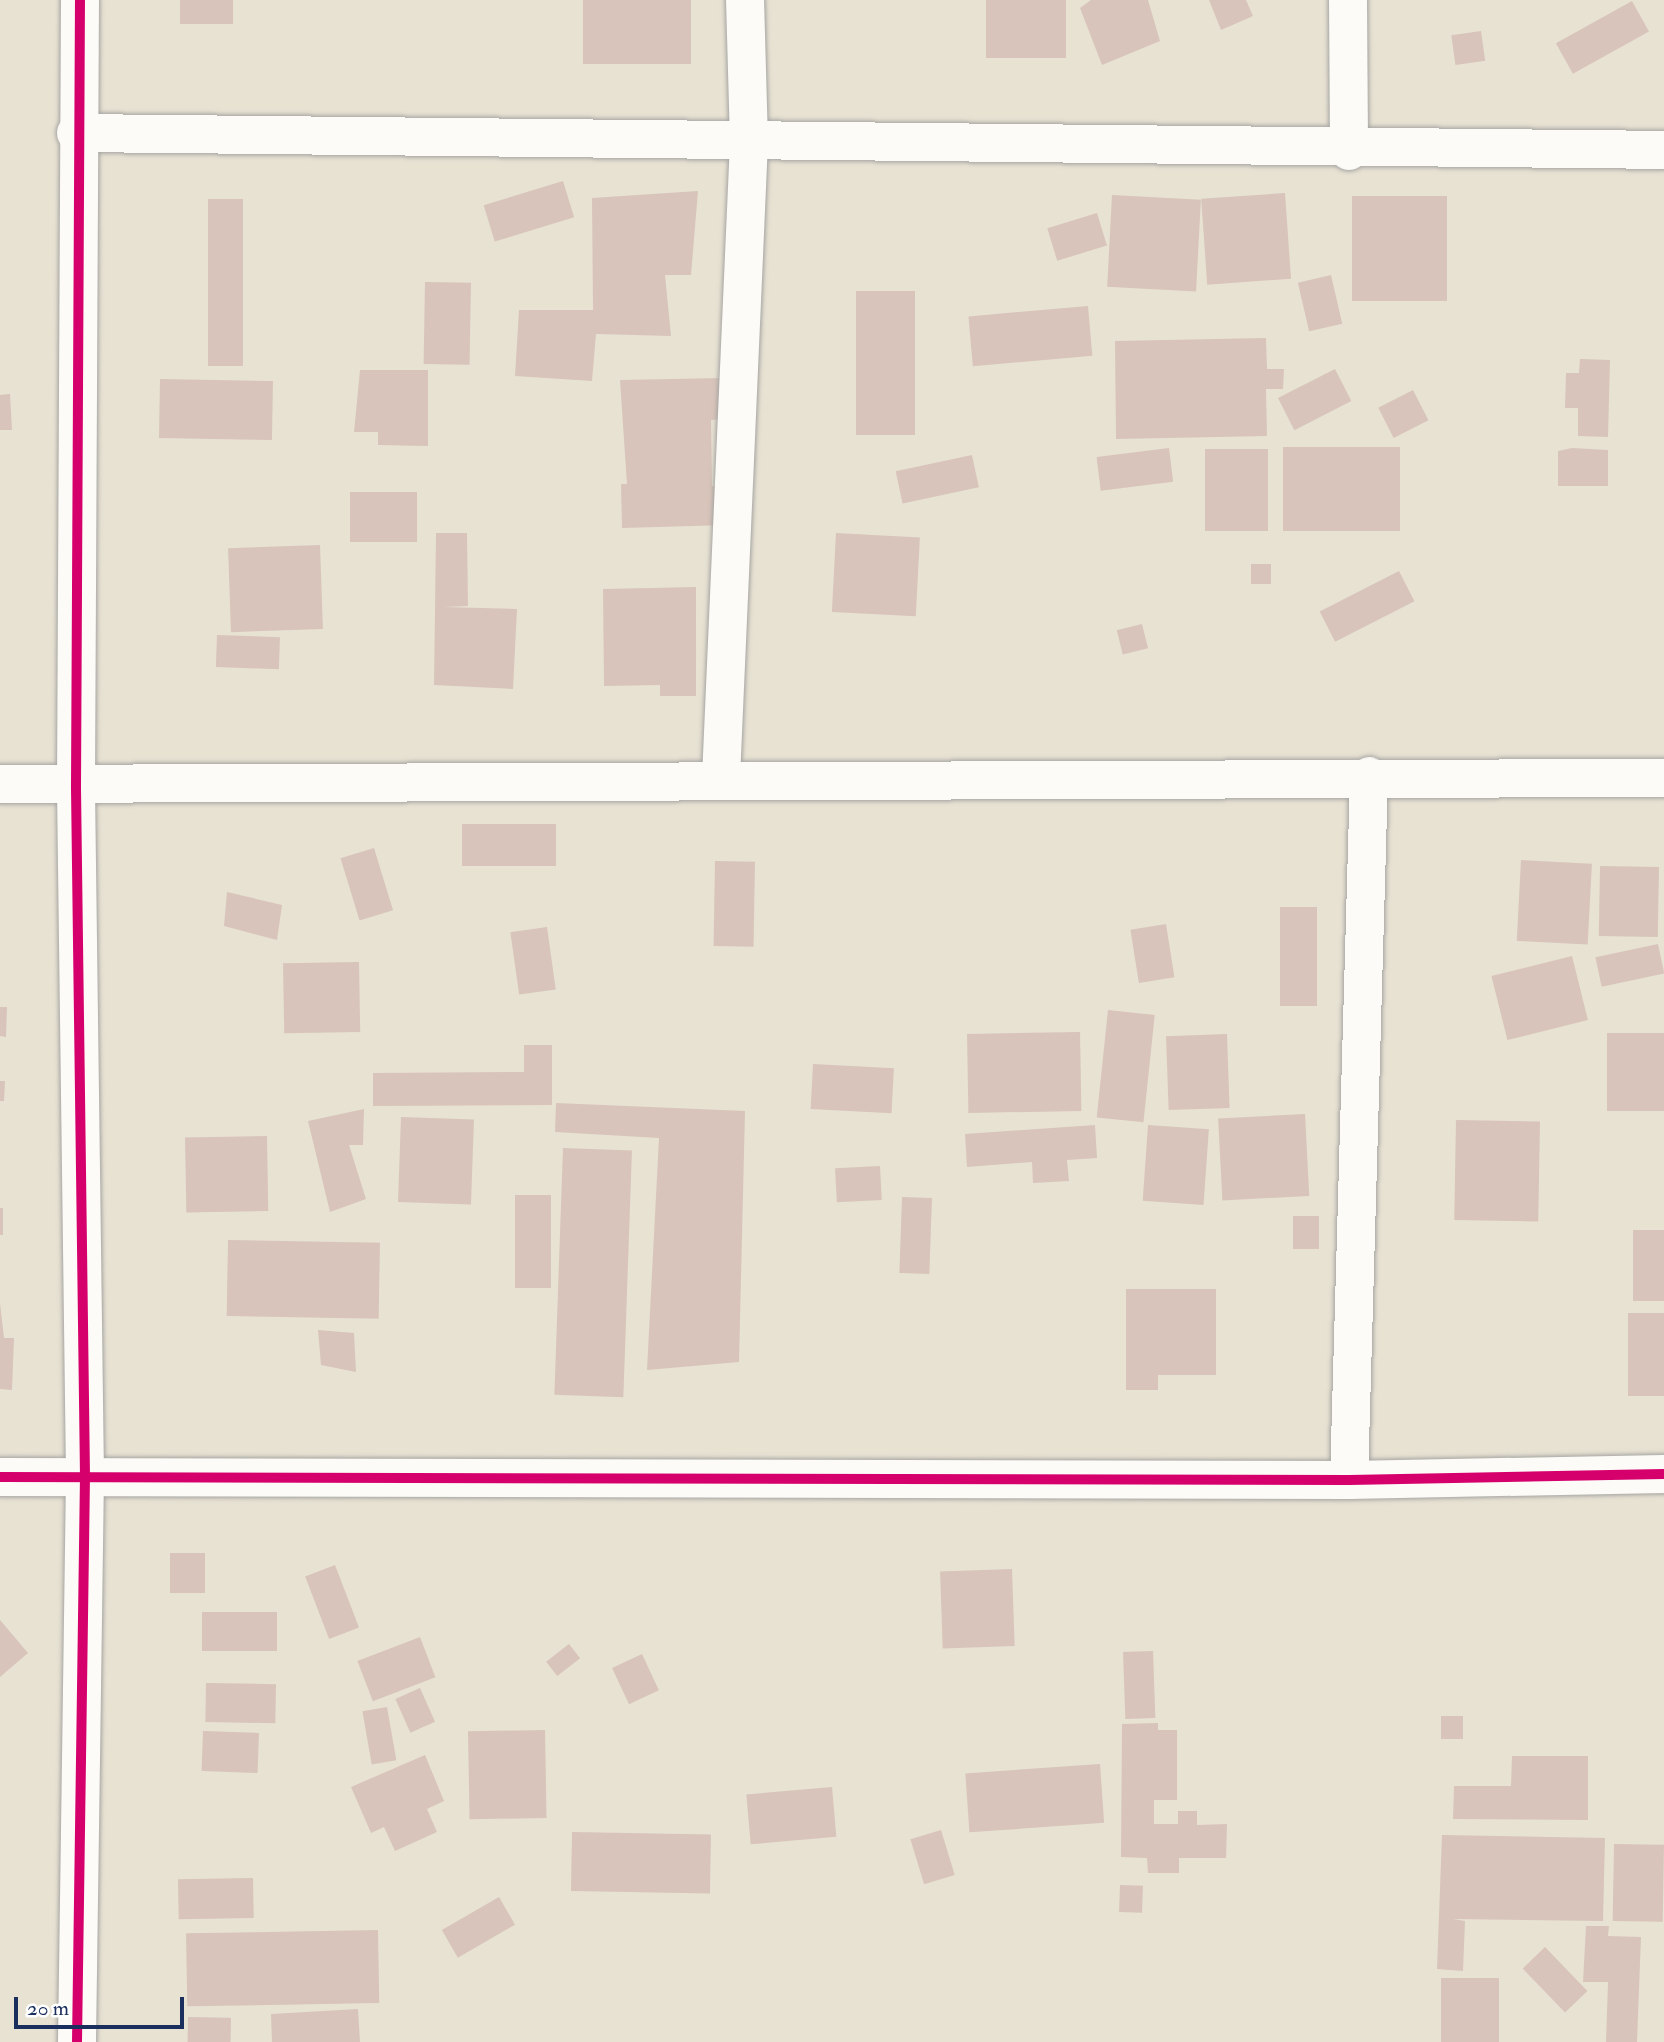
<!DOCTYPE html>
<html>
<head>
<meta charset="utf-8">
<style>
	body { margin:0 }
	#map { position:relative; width:1664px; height:2042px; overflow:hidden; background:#e8e2d3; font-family:"IM FELL Double Pica",serif }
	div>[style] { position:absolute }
	.building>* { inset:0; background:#d8c4ba; transform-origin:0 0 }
	.roads { filter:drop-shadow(0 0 2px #a6a5a2) drop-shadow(0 0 2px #a6a5a2) }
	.minor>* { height:38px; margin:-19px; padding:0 19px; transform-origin:19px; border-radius:19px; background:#fcfbf8 }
	.cycleway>* { height:10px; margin:-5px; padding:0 5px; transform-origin:5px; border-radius:5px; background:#d6006c }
	span { translate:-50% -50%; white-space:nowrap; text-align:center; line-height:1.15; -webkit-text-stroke:7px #fff; paint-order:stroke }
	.scale { position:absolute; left:14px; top:1997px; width:170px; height:32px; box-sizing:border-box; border:4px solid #1b2f5e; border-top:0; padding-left:9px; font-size:21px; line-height:24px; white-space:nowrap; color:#1b2f5e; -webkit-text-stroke:5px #fff; paint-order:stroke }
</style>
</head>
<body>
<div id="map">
	<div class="building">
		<div style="left:180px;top:0;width:53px;height:24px"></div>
		<div style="left:583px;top:0;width:108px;height:64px"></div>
		<div style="left:986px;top:0;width:80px;height:58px"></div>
		<div style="clip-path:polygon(1091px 0,1148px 0,1160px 41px,1102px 65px,1080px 8px)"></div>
		<div style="clip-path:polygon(1209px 0,1246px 0,1253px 16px,1221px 30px)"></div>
		<div style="left:1632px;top:1px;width:35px;height:87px;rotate:61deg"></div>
		<div style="left:1481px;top:31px;width:30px;height:30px;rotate:82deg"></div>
		<div style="left:563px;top:181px;width:38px;height:83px;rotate:73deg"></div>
		<div style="clip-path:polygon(698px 191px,691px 275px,665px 275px,671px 336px,596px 334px,592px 381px,515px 376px,519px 310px,593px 310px,592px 198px)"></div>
		<div style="left:1285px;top:193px;width:86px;height:84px;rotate:86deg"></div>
		<div style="left:1112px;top:195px;width:89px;height:92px;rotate:3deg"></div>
		<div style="left:1352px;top:196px;width:95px;height:105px"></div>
		<div style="left:208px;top:199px;width:35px;height:167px"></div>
		<div style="left:1097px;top:213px;width:34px;height:52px;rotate:73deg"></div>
		<div style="left:1331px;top:275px;width:50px;height:34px;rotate:77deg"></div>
		<div style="left:425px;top:282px;width:46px;height:82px;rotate:1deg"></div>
		<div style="left:856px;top:291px;width:59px;height:144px"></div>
		<div style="left:1088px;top:306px;width:50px;height:120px;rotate:85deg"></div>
		<div style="clip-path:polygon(1266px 338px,1267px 369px,1284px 369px,1283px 389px,1266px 389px,1267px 436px,1116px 439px,1115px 341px)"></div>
		<div style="clip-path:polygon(1580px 359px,1610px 360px,1608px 437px,1578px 436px,1578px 408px,1565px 408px,1566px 373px,1579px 373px)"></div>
		<div style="left:1335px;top:369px;width:36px;height:64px;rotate:63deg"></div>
		<div style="clip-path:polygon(360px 370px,428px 370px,428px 446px,378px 445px,378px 432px,354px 432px)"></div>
		<div style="clip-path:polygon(724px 378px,725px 419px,711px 420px,712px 486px,726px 485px,727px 525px,622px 528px,621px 484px,627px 484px,620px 380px)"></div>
		<div style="left:160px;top:379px;width:113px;height:59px;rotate:1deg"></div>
		<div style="left:1413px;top:390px;width:34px;height:39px;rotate:63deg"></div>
		<div style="clip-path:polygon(10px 394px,12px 430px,0 430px,0 395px)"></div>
		<div style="left:1283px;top:447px;width:117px;height:84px"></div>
		<div style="left:1169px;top:448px;width:34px;height:73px;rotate:83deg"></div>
		<div style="clip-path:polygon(1572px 448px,1608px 450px,1608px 486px,1558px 486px,1558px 451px)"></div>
		<div style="left:1205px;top:449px;width:63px;height:82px"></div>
		<div style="left:972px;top:455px;width:33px;height:78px;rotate:78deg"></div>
		<div style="left:350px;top:492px;width:67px;height:50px"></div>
		<div style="clip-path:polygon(436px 533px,467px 533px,468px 606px,444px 607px,517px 609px,513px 689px,434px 685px)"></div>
		<div style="left:836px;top:533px;width:84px;height:79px;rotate:3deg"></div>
		<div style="left:320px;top:545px;width:84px;height:92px;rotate:88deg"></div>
		<div style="left:1251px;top:564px;width:20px;height:20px"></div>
		<div style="left:1399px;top:571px;width:34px;height:89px;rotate:63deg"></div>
		<div style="clip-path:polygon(696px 587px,696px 696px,660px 696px,660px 685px,604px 686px,603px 589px)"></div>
		<div style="left:1142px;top:624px;width:25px;height:26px;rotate:76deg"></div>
		<div style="left:217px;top:635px;width:63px;height:32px;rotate:2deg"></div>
		<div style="left:556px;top:824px;width:42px;height:94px;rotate:90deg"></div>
		<div style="left:374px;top:848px;width:65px;height:35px;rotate:73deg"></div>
		<div style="left:1521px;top:860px;width:71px;height:81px;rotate:3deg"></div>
		<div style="left:715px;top:861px;width:40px;height:85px;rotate:1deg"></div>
		<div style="left:1659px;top:867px;width:70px;height:59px;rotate:91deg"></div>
		<div style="clip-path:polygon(227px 892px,282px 905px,277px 940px,224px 926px)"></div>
		<div style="left:1280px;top:907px;width:37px;height:99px"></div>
		<div style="left:1166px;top:924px;width:54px;height:36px;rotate:81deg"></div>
		<div style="left:547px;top:927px;width:63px;height:37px;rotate:82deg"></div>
		<div style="left:1658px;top:944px;width:30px;height:64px;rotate:78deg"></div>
		<div style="left:1572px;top:956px;width:66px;height:83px;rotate:76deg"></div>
		<div style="left:359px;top:962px;width:70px;height:76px;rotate:89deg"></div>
		<div style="clip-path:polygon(0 1007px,7px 1007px,6px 1037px,0 1036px)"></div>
		<div style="left:1108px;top:1010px;width:47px;height:108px;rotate:6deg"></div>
		<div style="left:1080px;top:1032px;width:79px;height:113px;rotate:89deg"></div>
		<div style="left:1664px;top:1033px;width:78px;height:57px;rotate:90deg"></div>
		<div style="left:1227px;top:1034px;width:74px;height:61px;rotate:88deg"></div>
		<div style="clip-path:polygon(524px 1045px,552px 1045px,552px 1105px,373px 1106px,373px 1073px,524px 1072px)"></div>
		<div style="left:813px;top:1064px;width:81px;height:45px;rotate:3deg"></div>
		<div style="clip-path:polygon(0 1081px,5px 1081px,4px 1101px,0 1101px)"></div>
		<div style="clip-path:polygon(556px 1103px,745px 1111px,739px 1362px,647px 1370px,659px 1138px,555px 1132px)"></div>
		<div style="clip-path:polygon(364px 1109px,363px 1145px,349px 1145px,366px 1199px,330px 1212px,308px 1121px)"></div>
		<div style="left:1305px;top:1114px;width:82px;height:87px;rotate:87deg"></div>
		<div style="left:401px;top:1117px;width:73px;height:85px;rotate:2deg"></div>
		<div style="left:1456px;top:1120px;width:84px;height:100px;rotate:1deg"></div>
		<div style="clip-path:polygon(1095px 1125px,1097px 1158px,1067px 1160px,1069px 1181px,1033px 1183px,1032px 1162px,967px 1167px,965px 1134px)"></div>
		<div style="left:1148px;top:1125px;width:61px;height:76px;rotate:4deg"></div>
		<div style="left:267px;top:1136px;width:75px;height:82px;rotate:89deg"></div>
		<div style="left:563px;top:1148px;width:69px;height:247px;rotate:2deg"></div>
		<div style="left:880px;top:1166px;width:34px;height:45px;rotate:87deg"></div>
		<div style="left:515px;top:1195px;width:36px;height:93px"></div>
		<div style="left:902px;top:1197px;width:30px;height:76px;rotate:2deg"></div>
		<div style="left:0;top:1208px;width:3px;height:27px"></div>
		<div style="left:1319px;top:1216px;width:33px;height:26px;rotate:90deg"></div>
		<div style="left:1633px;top:1230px;width:31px;height:71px"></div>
		<div style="left:228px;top:1240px;width:152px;height:76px;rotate:1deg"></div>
		<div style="clip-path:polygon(1126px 1289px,1216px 1289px,1216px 1375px,1158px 1375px,1158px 1390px,1126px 1390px)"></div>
		<div style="clip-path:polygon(0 1303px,4px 1338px,14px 1338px,12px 1390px,0 1389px)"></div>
		<div style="left:1628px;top:1313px;width:36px;height:83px"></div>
		<div style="clip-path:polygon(318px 1330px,354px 1333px,356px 1372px,321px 1365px)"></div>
		<div style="left:205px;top:1553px;width:40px;height:35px;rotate:90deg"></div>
		<div style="left:335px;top:1565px;width:67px;height:32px;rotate:69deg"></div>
		<div style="left:1012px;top:1569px;width:77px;height:72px;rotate:88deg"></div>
		<div style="left:277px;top:1612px;width:39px;height:75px;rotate:90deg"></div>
		<div style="clip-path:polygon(0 1620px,28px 1653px,0 1677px)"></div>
		<div style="left:420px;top:1637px;width:43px;height:67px;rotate:69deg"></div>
		<div style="left:569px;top:1644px;width:18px;height:29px;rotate:52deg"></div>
		<div style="left:1153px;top:1651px;width:67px;height:30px;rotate:88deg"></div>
		<div style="left:642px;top:1654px;width:40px;height:33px;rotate:65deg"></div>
		<div style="left:206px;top:1683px;width:70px;height:39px;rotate:1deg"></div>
		<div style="left:420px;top:1688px;width:37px;height:27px;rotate:66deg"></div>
		<div style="left:387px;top:1707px;width:54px;height:25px;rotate:80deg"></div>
		<div style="left:1441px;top:1716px;width:22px;height:23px"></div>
		<div style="clip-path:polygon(1158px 1723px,1158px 1730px,1177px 1730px,1177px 1800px,1154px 1800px,1154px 1824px,1178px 1824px,1178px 1811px,1197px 1811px,1197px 1825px,1227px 1824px,1226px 1858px,1179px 1858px,1179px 1873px,1148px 1873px,1147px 1858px,1121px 1857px,1122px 1724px)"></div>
		<div style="left:545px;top:1730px;width:88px;height:77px;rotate:89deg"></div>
		<div style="left:203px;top:1731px;width:56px;height:40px;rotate:2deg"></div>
		<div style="clip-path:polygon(425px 1755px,444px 1801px,427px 1809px,437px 1832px,395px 1851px,384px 1827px,371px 1833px,351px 1787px)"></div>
		<div style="clip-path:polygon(1512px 1756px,1588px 1756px,1588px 1820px,1453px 1819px,1454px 1786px,1511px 1786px)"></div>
		<div style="left:1100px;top:1764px;width:59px;height:135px;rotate:86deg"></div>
		<div style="left:832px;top:1787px;width:50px;height:86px;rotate:85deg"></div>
		<div style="left:941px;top:1830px;width:47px;height:32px;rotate:73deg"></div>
		<div style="left:572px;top:1832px;width:139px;height:59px;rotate:1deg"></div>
		<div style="clip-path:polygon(1442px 1835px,1605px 1838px,1603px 1921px,1453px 1919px,1465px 1921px,1463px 1971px,1437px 1969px)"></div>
		<div style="left:1614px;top:1844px;width:50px;height:77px;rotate:1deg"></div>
		<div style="left:253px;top:1878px;width:40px;height:75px;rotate:89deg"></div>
		<div style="left:1120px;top:1885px;width:23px;height:27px;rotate:2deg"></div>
		<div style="left:499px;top:1897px;width:32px;height:66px;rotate:60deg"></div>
		<div style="clip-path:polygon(1586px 1926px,1609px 1926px,1608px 1936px,1641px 1937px,1637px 2042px,1606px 2042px,1608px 1982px,1583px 1982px)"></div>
		<div style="left:378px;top:1930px;width:73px;height:192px;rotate:89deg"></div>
		<div style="left:1545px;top:1947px;width:61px;height:31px;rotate:46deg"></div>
		<div style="left:1441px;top:1978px;width:58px;height:64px"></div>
		<div style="clip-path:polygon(358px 2009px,360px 2042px,272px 2042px,271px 2014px)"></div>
		<div style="left:188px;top:2017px;width:43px;height:25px;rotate:1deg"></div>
	</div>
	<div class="roads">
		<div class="minor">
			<div style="left:1348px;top:0;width:151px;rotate:89.6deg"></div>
			<div style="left:76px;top:133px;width:1588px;rotate:0.61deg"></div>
			<div style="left:721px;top:778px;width:637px;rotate:-87.48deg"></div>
			<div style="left:749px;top:142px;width:142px;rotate:-91.6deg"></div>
			<div style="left:0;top:784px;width:1664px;rotate:-0.21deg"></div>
			<div style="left:0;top:1477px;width:1349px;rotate:0.13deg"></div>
			<div style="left:1349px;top:1480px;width:315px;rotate:-1.1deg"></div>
			<div style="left:1349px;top:1480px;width:704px;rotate:-88.37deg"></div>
			<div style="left:77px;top:2042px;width:566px;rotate:-89.19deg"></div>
			<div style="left:85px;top:1476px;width:690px;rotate:-90.75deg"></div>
			<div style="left:76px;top:786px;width:786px;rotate:-89.71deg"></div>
		</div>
	</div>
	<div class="cycleway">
		<div style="left:0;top:1477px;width:1349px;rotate:0.13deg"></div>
		<div style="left:1349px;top:1480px;width:315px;rotate:-1.1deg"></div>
		<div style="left:77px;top:2042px;width:566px;rotate:-89.19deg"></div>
		<div style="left:85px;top:1476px;width:690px;rotate:-90.75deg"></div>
		<div style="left:76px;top:786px;width:786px;rotate:-89.71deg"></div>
	</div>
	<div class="scale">20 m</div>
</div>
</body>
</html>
